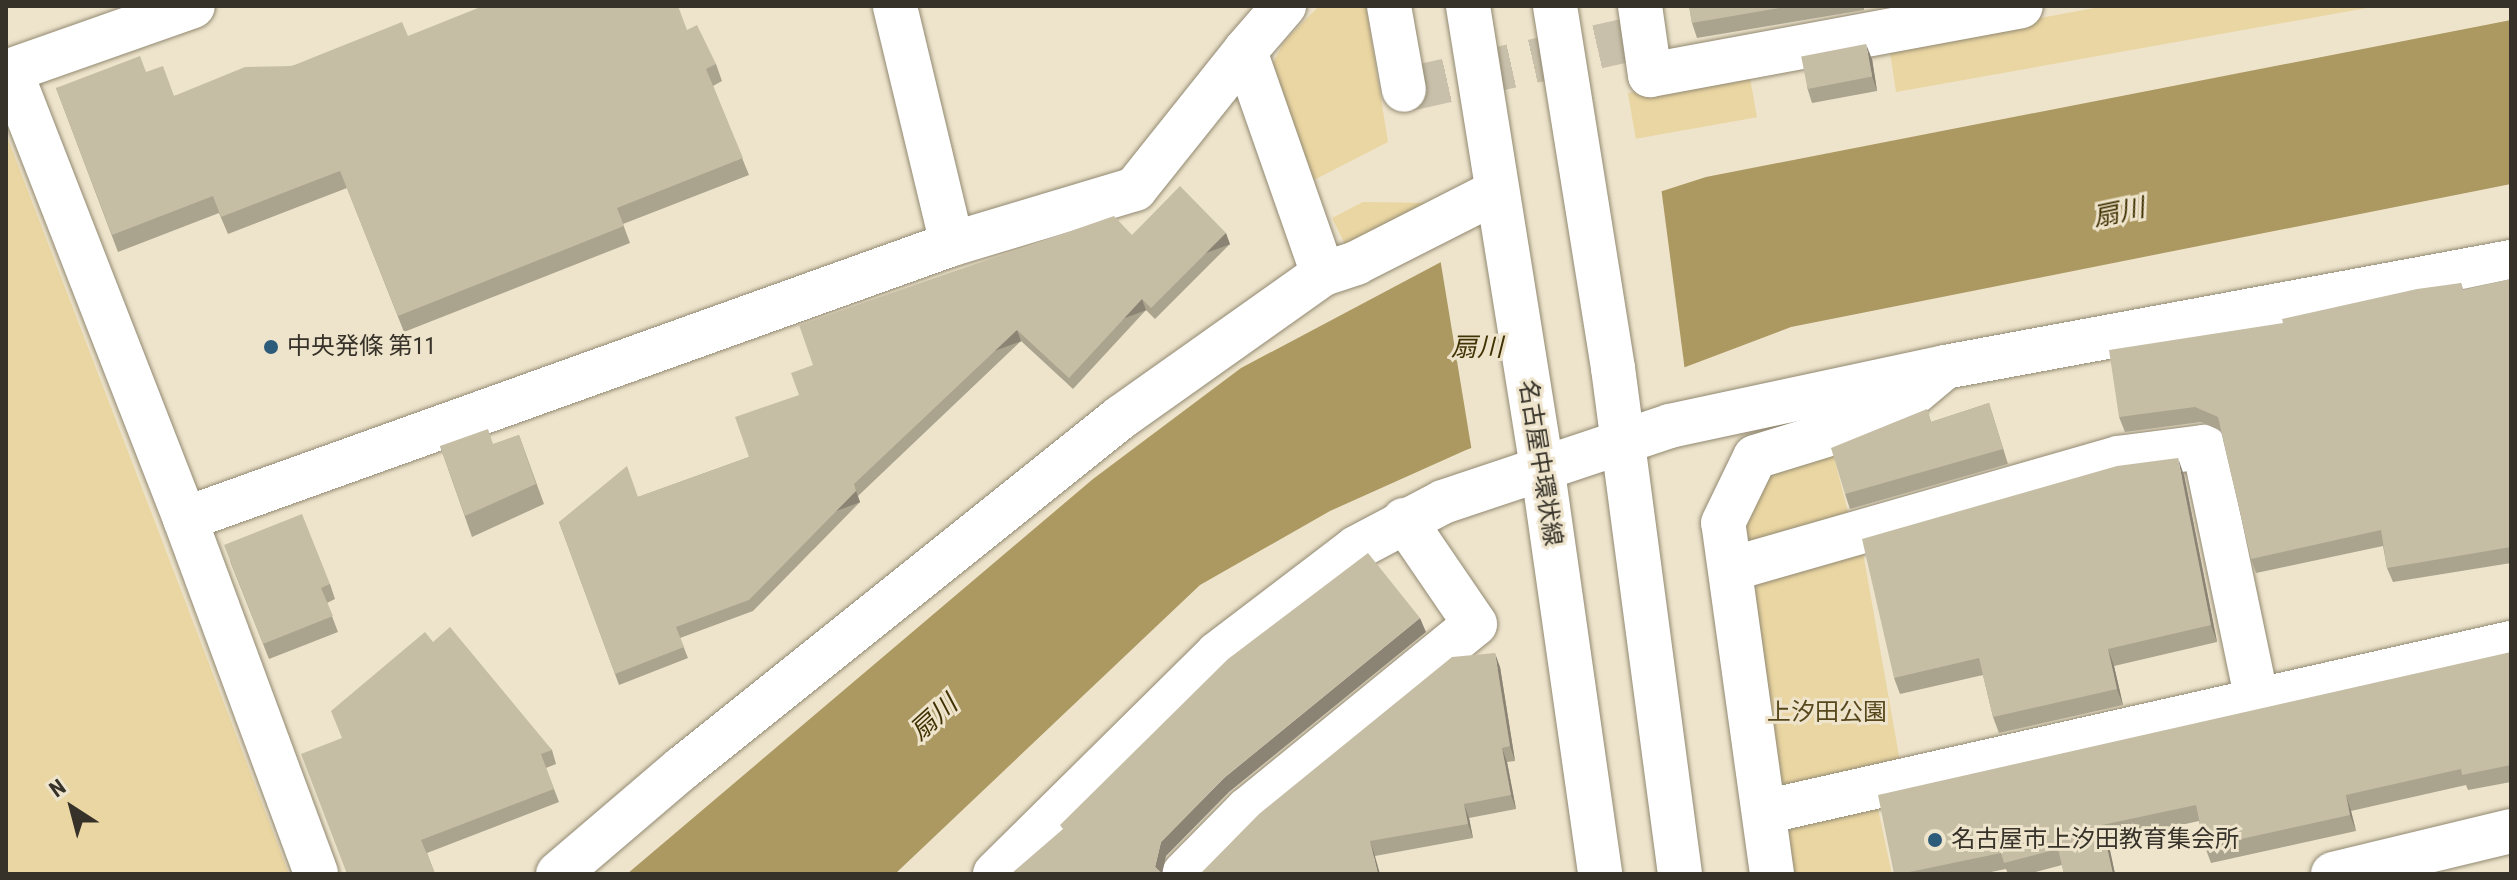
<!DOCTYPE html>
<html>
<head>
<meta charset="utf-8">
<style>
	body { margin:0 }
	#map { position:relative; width:2517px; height:880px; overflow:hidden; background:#eee4cc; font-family:"Roboto Condensed","Noto Sans JP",sans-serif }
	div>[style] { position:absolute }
	.green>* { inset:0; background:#ead6a2; transform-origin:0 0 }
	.water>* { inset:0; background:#ac9861 }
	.pier>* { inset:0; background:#eee4cc }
	.minor-tunnel>* { height:44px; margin-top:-22px; transform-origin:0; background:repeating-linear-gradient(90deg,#c9c0ab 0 44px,transparent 0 66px) }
	.roads { filter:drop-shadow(0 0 2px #928972) drop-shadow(0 0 2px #928972) }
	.minor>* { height:44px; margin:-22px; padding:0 22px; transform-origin:22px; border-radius:22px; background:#fff }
	.major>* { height:44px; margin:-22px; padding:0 22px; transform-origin:22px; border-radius:22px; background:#fff }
	.wall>* { inset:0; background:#aaa38e }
	.shaded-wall>* { inset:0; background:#8b8474; transform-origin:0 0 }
	.building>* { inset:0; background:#c6bda5; transform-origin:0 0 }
	.dots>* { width:22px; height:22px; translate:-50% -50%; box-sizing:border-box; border:4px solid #eee4cc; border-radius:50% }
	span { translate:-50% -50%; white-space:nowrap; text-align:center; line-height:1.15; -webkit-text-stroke:6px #eee4cc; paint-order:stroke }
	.poi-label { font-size:24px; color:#363229 }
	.left { translate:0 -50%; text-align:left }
	.street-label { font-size:24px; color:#363229 }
	.park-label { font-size:24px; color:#57471c }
	.water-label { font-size:26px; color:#413203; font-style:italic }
	.frame { position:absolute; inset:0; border:8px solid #363229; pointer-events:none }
	.north { position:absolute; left:32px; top:768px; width:80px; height:80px; -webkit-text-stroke:6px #eee4cc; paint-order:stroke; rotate:324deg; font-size:22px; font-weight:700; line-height:32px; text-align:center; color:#363229 }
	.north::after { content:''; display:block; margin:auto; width:28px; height:36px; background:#363229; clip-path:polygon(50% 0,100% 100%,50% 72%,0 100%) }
</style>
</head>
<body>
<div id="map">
	<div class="green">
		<div style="clip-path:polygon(1319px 6px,1366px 6px,1388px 142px,1312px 181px,1273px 63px,1284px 42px)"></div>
		<div style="clip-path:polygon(2105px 6px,2378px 6px,1896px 92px,1889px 46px)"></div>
		<div style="left:1749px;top:72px;width:46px;height:123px;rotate:80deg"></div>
		<div style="clip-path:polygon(6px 134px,155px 522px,289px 874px,6px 874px)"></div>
		<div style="clip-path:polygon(1363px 202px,1437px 203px,1348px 250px,1332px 218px)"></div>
		<div style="clip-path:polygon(1832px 449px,1850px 520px,1763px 548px,1746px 536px,1743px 522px,1766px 472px)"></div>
		<div style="clip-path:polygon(1862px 547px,1901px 767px,1796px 792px,1770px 772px,1749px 602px,1764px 575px)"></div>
		<div style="clip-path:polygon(1876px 800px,1892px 874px,1787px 874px,1783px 842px,1798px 819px)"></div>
	</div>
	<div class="water">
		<div style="clip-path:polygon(2511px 20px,2511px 184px,1791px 327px,1466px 450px,1330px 511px,1200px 585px,895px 874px,627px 874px,1093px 479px,1241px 368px,1441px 262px,1706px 177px)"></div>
	</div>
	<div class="pier">
		<div style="clip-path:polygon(1661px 187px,1685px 371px,1472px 452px,1440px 258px)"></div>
	</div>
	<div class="minor-tunnel">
		<div style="left:1404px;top:90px;width:247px;rotate:-12.6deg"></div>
	</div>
	<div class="roads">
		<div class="minor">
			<div style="left:1389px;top:6px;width:85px;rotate:79.9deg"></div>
			<div style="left:1640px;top:6px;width:70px;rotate:81.8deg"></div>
			<div style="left:1650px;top:75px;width:377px;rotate:-10.5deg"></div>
			<div style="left:10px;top:70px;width:482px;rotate:68.7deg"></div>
			<div style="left:185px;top:519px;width:815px;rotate:-19.72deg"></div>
			<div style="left:952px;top:244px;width:245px;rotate:-103.5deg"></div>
			<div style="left:6px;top:72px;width:198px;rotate:-19.4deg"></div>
			<div style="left:952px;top:244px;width:191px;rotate:-16.7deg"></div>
			<div style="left:1135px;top:189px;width:176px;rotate:-51.4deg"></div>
			<div style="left:1323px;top:274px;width:35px;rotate:-18deg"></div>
			<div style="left:1356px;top:263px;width:157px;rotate:-26.9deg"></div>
			<div style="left:185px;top:519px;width:378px;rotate:69.7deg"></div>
			<div style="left:1731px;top:569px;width:403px;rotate:-16deg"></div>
			<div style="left:2118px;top:458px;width:87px;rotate:-7.3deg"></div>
			<div style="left:2204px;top:447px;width:258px;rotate:78.2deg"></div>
			<div style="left:1764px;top:812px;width:766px;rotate:-12.75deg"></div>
			<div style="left:558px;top:874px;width:162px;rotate:-40.5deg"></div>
			<div style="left:681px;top:769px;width:563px;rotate:-38.66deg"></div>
			<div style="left:1121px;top:417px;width:247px;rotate:-35.3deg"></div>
			<div style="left:1323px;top:274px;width:236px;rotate:-109.3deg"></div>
			<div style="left:1245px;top:51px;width:60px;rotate:-49.1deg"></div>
			<div style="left:995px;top:874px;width:313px;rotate:-44.7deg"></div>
			<div style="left:1217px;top:654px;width:175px;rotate:-37.3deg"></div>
			<div style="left:1356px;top:548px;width:98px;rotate:-27.9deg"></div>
			<div style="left:1443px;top:502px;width:239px;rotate:-18.5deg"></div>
			<div style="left:1670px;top:426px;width:281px;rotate:-12.1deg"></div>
			<div style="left:1945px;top:367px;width:576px;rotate:-10.51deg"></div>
			<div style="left:1184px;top:874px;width:90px;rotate:-45.5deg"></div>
			<div style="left:1247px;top:810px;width:294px;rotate:-39.2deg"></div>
			<div style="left:1475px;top:624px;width:126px;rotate:-124.3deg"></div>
			<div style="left:1772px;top:874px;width:354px;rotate:-97.9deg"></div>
			<div style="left:1723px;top:523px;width:73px;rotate:-64.1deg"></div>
			<div style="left:1755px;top:457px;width:136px;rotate:-17.1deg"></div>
			<div style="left:1885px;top:417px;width:72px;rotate:-39.9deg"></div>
			<div style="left:2333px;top:874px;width:183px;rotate:-13.6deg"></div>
		</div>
		<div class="major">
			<div style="left:1468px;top:6px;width:472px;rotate:80.9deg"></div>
			<div style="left:1543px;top:472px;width:406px;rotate:81.9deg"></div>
			<div style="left:1555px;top:6px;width:367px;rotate:80.9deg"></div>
			<div style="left:1613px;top:368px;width:510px;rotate:82.46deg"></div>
		</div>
	</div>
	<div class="wall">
		<div style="clip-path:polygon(1689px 6px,1864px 6px,1864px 10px,1697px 38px,1692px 23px)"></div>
		<div style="clip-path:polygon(687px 30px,716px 64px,722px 81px,713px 86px,749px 175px,623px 224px,630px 243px,404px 332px,347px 188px,228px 234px,219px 213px,118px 252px,56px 88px,146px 72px,174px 96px,408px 36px)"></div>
		<div style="clip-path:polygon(1872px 59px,1877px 91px,1812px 103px,1807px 87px)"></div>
		<div style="clip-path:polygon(1132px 235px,1230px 244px,1155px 319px,1146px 310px,1073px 389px,1021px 341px,858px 496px,860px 502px,753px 611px,680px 638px,688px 658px,619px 685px,559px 522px,638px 497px,749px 457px,799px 395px,813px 365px)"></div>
		<div style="clip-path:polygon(2511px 279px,2511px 563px,2393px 582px,2387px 568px,2383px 546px,2256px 573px,2251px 559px,2221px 431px,2201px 422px,2125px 432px,2119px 417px,2461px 283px,2463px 289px)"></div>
		<div style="clip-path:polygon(1989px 403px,2008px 464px,1850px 509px,1845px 494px,1927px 409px,1931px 422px)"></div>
		<div style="clip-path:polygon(519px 435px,544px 504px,472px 537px,440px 446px,494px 444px)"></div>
		<div style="clip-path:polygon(2184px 475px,2217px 642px,2114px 666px,2123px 705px,1999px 733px,1993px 717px,1983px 675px,1900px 694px,1894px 678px)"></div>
		<div style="clip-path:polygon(230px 561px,330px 584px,335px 599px,327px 603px,338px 632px,269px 659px)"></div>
		<div style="clip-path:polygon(433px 642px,552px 750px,556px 764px,546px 768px,559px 802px,427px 853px,435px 874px,347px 874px,342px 738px)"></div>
		<div style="clip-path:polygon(2511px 652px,2511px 782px,2468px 790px,2466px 785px,2351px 811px,2356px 831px,2211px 863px,2205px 847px,2199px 821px,2108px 841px,2115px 874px,2064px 874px,2062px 865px,2028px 874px,2008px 874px,2006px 869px,1981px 874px,1894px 874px)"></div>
		<div style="clip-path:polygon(1500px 667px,1515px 761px,1507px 762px,1516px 809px,1469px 818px,1473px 838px,1375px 856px,1200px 874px)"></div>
	</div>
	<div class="shaded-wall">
		<div style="clip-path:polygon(1866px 44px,1872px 59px,1877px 91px,1872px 76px)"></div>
		<div style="left:1226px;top:233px;width:12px;height:106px;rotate:70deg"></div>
		<div style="left:1142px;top:299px;width:12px;height:108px;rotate:70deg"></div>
		<div style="left:1017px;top:330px;width:12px;height:224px;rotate:70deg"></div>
		<div style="clip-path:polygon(2178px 458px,2184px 475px,2217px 642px,2211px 625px)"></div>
		<div style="left:856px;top:491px;width:12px;height:153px;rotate:70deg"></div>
		<div style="clip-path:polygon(1420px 618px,1426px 632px,1229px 792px,1166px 856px,1162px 874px,1155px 867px,1161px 842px,1224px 778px)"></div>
		<div style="clip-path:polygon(2108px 649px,2114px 666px,2123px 705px,2117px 689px)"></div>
		<div style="clip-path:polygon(1495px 653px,1500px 667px,1515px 761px,1510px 746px)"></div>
		<div style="clip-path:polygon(1502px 748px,1507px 762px,1516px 809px,1511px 795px)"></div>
		<div style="clip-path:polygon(2346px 795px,2351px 811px,2356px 831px,2350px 815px)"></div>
		<div style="clip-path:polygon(1464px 804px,1469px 818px,1473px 838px,1468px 824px)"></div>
		<div style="clip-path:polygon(2102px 825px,2108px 841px,2115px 874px,2113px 874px)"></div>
		<div style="clip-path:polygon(1370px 841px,1375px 856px,1380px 874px,1378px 874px)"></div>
	</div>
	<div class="building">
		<div style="clip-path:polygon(483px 6px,678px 6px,687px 30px,697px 25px,716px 64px,706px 69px,743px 158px,617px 208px,624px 226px,398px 316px,340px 171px,221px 217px,213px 196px,112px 235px,56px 88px,140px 56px,146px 72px,163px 66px,174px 96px,245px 67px,292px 66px,402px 22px,408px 36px)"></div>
		<div style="clip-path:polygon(1689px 6px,1791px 6px,1692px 23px)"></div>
		<div style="left:1866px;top:44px;width:33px;height:66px;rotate:79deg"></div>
		<div style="clip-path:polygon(1180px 186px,1226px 233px,1151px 308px,1142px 299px,1069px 378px,1017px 330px,854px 484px,856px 491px,749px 600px,676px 627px,684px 647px,615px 674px,559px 522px,627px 466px,638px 497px,749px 457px,735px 417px,799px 395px,791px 373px,813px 365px,799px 325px,1114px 216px,1132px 235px)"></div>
		<div style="clip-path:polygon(2511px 279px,2511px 547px,2387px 568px,2381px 530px,2251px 559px,2218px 417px,2195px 407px,2119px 417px,2109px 350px,2283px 323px,2282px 319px,2417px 289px,2461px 283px,2463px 290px)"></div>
		<div style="clip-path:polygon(1989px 403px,2003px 449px,1845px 494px,1831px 448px,1927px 409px,1931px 422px)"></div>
		<div style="clip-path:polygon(488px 429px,493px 444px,519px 435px,536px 484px,465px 516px,440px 446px)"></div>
		<div style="clip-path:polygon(2178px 458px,2211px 625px,2108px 649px,2117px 689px,1993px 717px,1979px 658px,1894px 678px,1862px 539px,2117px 466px)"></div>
		<div style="clip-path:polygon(302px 514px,330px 584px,321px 588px,333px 616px,263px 644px,224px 545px)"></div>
		<div style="clip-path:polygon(1368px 553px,1420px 618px,1224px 778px,1161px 842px,1155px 867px,1163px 874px,1012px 874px,1012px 873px,1063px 829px,1060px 825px,1228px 659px)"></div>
		<div style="clip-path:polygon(450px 627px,552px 750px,541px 754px,554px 789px,421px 840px,435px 873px,433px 874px,347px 874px,301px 754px,342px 738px,331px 711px,425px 632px,433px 642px)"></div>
		<div style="clip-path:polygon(2511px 652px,2511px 765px,2462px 775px,2461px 769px,2346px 795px,2350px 815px,2205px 847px,2196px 805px,2102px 825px,2113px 874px,2064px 874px,2058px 849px,2004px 863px,2001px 853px,1900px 874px,1894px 874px,1878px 795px)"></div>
		<div style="clip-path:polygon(1495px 653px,1510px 746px,1502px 748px,1511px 795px,1464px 804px,1468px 824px,1370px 841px,1378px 874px,1200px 874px,1259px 814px,1452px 657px)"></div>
	</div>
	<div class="dots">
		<div style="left:271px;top:347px;background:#2d5c7b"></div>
		<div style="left:1935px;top:840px;background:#2d5c7b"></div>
	</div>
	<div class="poi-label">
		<span class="left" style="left:287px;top:347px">中央発條 第11</span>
		<span class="left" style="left:1951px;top:840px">名古屋市上汐田教育集会所</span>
	</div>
	<div class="street-label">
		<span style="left:1540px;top:463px;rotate:81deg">名古屋中環状線</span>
	</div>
	<div class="park-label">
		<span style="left:1827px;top:713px">上汐田公園</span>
	</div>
	<div class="water-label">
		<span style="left:2119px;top:213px;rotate:-12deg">扇川</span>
		<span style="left:1477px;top:348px">扇川</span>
		<span style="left:934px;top:718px;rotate:-42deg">扇川</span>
	</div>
	<div class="frame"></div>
	<div class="north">N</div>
</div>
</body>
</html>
